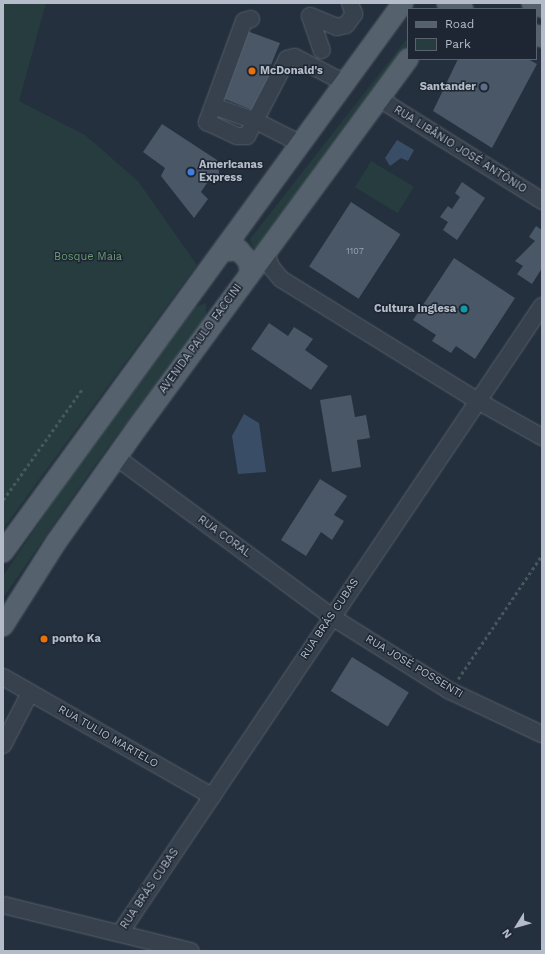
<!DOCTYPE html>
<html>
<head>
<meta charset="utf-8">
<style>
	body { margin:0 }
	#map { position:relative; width:545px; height:954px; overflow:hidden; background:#24303d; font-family:"Work Sans",sans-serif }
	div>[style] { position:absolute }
	.green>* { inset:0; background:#263c3e; transform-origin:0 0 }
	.water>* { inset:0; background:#394e66 }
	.building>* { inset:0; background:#4a5766; transform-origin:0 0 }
	.path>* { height:2.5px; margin-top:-1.25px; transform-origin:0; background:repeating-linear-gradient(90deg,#43595b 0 3px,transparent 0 6px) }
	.roads { filter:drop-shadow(0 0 1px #565f6b) drop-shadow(0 0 1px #565f6b) }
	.minor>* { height:16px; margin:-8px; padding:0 8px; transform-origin:8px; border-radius:8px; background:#37414d }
	.major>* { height:20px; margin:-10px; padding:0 10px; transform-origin:10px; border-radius:10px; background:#55616d }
	.dots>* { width:11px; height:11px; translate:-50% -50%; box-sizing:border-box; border:2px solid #1d2632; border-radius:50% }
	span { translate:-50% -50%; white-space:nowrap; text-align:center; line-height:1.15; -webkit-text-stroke:3px #1d2632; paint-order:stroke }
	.number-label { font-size:9px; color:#99a3b0 }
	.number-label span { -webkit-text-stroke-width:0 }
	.poi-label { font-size:11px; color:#b3bcc8; font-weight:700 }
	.left { translate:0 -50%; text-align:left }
	.right { translate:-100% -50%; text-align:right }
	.street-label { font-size:11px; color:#b3bcc8 }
	.park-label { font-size:11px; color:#6a9973 }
	.frame { position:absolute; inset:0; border:4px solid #b3bcc8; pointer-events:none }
	.legend { position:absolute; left:407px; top:8px; width:130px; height:52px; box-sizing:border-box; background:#1d2632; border:1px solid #59626e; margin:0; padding:5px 7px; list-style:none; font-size:12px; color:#b3bcc8 }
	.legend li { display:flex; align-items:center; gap:8px; height:20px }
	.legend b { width:20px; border:1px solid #59626e }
	.north { position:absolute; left:497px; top:906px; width:40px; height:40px; -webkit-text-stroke:3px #1d2632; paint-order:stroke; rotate:233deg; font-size:11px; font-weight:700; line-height:16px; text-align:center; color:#b3bcc8 }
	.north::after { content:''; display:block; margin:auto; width:14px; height:18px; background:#b3bcc8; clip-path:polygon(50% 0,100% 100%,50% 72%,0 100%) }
</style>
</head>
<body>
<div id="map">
	<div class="green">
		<div style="clip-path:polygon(3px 3px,46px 3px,19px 101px,85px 135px,138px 181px,197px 265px,3px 529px)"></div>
		<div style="clip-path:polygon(408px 37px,408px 57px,262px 249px,253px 248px,250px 239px)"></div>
		<div style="left:371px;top:161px;width:50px;height:31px;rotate:31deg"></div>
		<div style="clip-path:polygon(206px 303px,206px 316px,92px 469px,3px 598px,3px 576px,80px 462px,195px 307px)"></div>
	</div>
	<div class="water">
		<div style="clip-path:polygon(397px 140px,414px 150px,408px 161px,401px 158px,390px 166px,385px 158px)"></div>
		<div style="clip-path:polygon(244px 414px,259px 423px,266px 472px,238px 474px,232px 436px)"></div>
	</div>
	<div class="building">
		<div style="clip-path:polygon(247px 31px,280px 43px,269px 70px,275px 72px,255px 111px,222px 98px)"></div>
		<div style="clip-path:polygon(458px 59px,528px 59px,537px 64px,492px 148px,433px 111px)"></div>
		<div style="clip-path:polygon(162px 124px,217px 160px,220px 178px,209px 180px,201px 192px,208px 199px,194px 218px,161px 176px,165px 168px,143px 152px)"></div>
		<div style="clip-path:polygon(462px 182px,485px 198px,457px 240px,443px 230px,448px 222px,440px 217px,448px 206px,452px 209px,460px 197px,455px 193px)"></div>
		<div style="left:351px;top:202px;width:59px;height:77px;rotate:33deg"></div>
		<div style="clip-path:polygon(536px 226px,542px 230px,542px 268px,532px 284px,517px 274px,523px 266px,515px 261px,535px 241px,529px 237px)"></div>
		<div style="clip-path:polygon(454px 258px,515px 298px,475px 359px,456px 346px,451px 353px,432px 341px,436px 335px,413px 320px)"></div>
		<div style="clip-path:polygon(269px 323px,288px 336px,294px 327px,313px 339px,305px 350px,328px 366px,311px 390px,251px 349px)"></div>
		<div style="clip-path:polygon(351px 395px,355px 417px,366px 415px,370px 438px,357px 440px,361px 467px,332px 472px,320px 400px)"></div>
		<div style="clip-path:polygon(320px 479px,347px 496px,334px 515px,344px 521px,332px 540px,321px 532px,306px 556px,281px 540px)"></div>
		<div style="left:352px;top:657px;width:67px;height:40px;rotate:32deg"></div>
	</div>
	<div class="path">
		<div style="left:3px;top:500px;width:138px;rotate:-54.5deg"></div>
		<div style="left:458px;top:679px;width:150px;rotate:-55.9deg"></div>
	</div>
	<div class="roads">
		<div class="minor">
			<div style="left:310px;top:16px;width:29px;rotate:22deg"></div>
			<div style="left:337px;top:27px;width:9px;rotate:-13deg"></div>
			<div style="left:346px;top:25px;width:14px;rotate:-54deg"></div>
			<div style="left:354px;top:14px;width:12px;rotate:-110deg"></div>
			<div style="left:310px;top:16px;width:36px;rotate:71deg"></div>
			<div style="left:251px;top:19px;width:7px;rotate:164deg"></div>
			<div style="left:244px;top:21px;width:108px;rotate:110.1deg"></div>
			<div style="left:207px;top:122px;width:33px;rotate:25deg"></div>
			<div style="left:237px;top:136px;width:10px"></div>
			<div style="left:247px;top:136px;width:87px;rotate:-62.5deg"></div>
			<div style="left:287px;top:59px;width:8px;rotate:-14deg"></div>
			<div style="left:295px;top:57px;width:56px;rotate:27.5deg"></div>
			<div style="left:378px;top:98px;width:194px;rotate:32.1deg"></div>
			<div style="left:213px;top:106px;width:46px;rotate:19.2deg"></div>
			<div style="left:256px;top:121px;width:51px;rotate:27.1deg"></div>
			<div style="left:265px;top:251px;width:17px;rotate:69deg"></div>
			<div style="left:271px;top:267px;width:16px;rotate:50deg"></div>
			<div style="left:281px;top:279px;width:229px;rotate:31.8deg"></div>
			<div style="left:476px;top:400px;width:76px;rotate:29.3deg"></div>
			<div style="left:116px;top:457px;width:269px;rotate:36.5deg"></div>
			<div style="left:332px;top:617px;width:139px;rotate:32.1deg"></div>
			<div style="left:450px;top:691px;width:102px;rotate:25.1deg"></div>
			<div style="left:3px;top:677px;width:241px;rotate:29.7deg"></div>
			<div style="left:3px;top:745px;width:59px;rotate:-62.6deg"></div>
			<div style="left:3px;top:905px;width:193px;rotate:13.8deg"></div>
			<div style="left:120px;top:933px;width:756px;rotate:-56.06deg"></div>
		</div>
		<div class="major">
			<div style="left:447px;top:3px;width:17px;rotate:21deg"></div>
			<div style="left:532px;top:3px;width:11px;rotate:22deg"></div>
			<div style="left:536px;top:35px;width:6px;rotate:18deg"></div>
			<div style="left:224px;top:251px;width:15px;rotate:-4deg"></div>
			<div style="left:239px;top:250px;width:16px;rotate:50deg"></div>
			<div style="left:249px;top:262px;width:9px;rotate:84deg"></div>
			<div style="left:3px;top:552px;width:679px;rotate:-53.92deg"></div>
			<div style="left:3px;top:626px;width:101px;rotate:-57.6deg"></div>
			<div style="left:57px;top:541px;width:138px;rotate:-54.7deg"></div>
			<div style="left:137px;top:428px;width:458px;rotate:-53.7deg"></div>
		</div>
	</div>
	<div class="dots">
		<div style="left:252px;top:71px;background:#e8710a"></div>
		<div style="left:484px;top:87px;background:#5c6f8a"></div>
		<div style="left:191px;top:172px;background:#3f7fe0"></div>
		<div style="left:464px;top:309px;background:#0f9aa8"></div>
		<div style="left:44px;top:639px;background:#e8710a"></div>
	</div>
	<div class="number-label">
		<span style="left:355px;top:251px">1107</span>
	</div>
	<div class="poi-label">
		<span class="left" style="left:260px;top:71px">McDonald's</span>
		<span class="right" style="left:476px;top:87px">Santander</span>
		<span class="left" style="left:199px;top:172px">Americanas<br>Express</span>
		<span class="right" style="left:456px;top:309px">Cultura Inglesa</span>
		<span class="left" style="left:52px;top:639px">ponto Ka</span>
	</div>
	<div class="street-label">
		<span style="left:460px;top:150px;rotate:32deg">RUA LIBÂNIO JOSÉ ANTÔNIO</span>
		<span style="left:201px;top:339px;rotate:-54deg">AVENIDA PAULO FACCINI</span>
		<span style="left:224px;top:537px;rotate:36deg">RUA CORAL</span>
		<span style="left:330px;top:619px;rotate:-56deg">RUA BRÁS CUBAS</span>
		<span style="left:414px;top:667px;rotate:31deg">RUA JOSÉ POSSENTI</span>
		<span style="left:108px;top:737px;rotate:30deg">RUA TULIO MARTELO</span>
		<span style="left:150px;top:889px;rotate:-56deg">RUA BRÁS CUBAS</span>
	</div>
	<div class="park-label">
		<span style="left:88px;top:257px">Bosque Maia</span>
	</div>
	<div class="frame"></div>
	<ul class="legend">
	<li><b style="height:5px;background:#55616d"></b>Road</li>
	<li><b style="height:11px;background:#263c3e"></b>Park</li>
	</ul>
	<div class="north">N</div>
</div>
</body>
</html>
